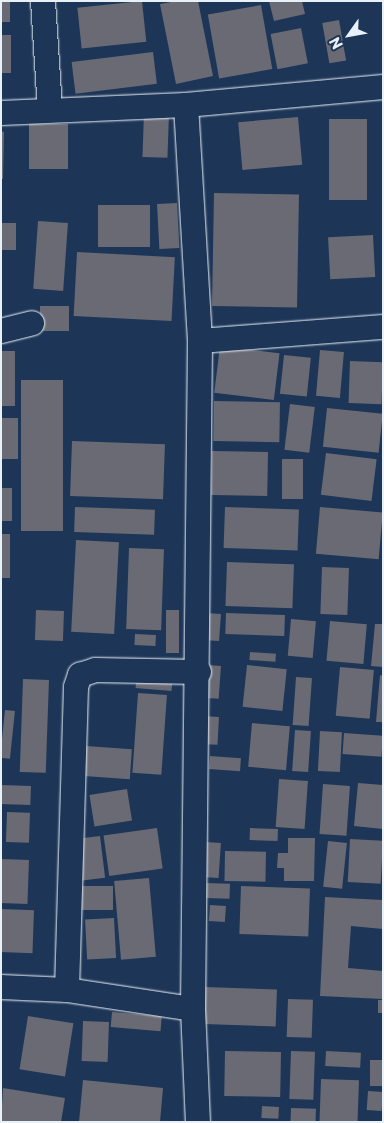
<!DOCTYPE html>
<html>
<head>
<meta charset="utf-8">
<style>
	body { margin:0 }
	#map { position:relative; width:384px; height:1123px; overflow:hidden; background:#1d3557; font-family:"Playpen Sans",sans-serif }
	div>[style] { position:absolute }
	.building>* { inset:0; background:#696a73; transform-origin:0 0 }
	.roads { filter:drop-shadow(0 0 1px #e8f1f8) drop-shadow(0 0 1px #e8f1f8) }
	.street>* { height:24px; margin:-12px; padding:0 12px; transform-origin:12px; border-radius:12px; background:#1d3557 }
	span { translate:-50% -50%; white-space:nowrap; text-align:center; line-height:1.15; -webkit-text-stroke:5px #1d3557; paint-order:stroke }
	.frame { position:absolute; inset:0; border:2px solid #e8f1f8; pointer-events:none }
	.north { position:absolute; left:324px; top:10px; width:50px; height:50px; -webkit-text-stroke:4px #1d3557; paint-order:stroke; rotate:238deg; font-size:14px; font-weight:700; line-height:20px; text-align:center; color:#e8f1f8 }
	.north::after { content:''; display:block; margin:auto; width:18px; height:22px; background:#e8f1f8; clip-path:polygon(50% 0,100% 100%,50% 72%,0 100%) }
</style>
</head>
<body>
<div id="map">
	<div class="building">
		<div style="left:1px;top:1px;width:9px;height:21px"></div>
		<div style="left:142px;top:1px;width:41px;height:65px;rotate:84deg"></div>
		<div style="clip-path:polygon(176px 1px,198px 1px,213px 76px,176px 84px,160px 4px)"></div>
		<div style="clip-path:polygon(269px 1px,302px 1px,305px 14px,274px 21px)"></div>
		<div style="left:261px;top:5px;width:65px;height:54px;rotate:80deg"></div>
		<div style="left:339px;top:20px;width:41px;height:17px;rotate:80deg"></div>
		<div style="left:301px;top:28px;width:36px;height:31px;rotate:79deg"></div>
		<div style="left:1px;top:35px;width:10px;height:38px"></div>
		<div style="left:153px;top:52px;width:32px;height:82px;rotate:83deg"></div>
		<div style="left:144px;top:113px;width:25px;height:44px;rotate:2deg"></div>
		<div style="left:298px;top:117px;width:48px;height:60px;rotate:85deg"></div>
		<div style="left:329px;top:119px;width:38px;height:81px"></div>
		<div style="left:29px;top:124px;width:39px;height:45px"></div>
		<div style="clip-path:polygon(1px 131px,4px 132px,3px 179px,1px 179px)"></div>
		<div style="left:214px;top:193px;width:85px;height:113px;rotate:1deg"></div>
		<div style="left:177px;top:203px;width:45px;height:20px;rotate:87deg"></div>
		<div style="left:98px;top:205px;width:52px;height:42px"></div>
		<div style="left:38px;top:221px;width:30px;height:68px;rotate:4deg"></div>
		<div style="left:1px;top:223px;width:15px;height:27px"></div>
		<div style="left:373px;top:235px;width:42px;height:45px;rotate:87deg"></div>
		<div style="left:77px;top:252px;width:98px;height:64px;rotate:3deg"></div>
		<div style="left:69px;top:306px;width:25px;height:29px;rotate:90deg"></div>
		<div style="left:220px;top:346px;width:60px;height:47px;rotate:7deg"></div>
		<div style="left:320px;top:350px;width:24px;height:46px;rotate:5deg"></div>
		<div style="left:1px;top:351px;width:14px;height:55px"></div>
		<div style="left:284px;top:355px;width:27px;height:39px;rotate:6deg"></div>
		<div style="left:350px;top:361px;width:33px;height:42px;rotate:2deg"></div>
		<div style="left:21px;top:380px;width:42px;height:151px"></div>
		<div style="left:214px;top:401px;width:66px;height:40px;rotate:1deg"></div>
		<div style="left:290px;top:404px;width:25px;height:46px;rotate:7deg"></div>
		<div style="left:327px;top:408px;width:56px;height:39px;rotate:6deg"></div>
		<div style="left:1px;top:418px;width:17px;height:41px"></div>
		<div style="left:72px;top:441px;width:93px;height:55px;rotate:2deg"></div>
		<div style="left:212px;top:451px;width:56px;height:44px;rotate:1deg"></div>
		<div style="left:326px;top:453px;width:51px;height:42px;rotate:7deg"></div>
		<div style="left:282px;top:459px;width:21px;height:40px"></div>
		<div style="left:1px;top:488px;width:11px;height:33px"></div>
		<div style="left:75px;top:507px;width:80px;height:25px;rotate:2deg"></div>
		<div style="left:225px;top:507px;width:74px;height:41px;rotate:2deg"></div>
		<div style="left:320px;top:507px;width:63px;height:47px;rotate:5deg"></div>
		<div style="left:1px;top:534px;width:9px;height:44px"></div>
		<div style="left:76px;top:540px;width:43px;height:92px;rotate:3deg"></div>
		<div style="left:129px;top:548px;width:35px;height:81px;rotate:2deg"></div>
		<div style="left:227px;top:562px;width:67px;height:44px;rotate:2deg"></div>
		<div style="left:322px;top:567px;width:27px;height:47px;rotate:2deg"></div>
		<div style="left:36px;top:610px;width:28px;height:30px;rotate:2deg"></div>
		<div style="left:166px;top:610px;width:13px;height:43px"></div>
		<div style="left:205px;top:613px;width:16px;height:27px;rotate:4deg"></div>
		<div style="left:226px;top:613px;width:59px;height:21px;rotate:2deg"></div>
		<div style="left:291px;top:619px;width:25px;height:37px;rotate:5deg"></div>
		<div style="left:330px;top:621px;width:37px;height:40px;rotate:5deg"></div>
		<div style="clip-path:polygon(375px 624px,383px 624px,383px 667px,371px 666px)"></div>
		<div style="left:135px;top:634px;width:21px;height:11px;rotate:3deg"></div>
		<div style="left:250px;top:652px;width:26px;height:8px;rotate:4deg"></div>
		<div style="left:208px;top:665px;width:13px;height:33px;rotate:4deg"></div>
		<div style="left:247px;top:665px;width:40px;height:42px;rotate:6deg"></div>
		<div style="left:340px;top:667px;width:34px;height:49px;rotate:5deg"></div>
		<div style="left:137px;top:672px;width:36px;height:16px;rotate:5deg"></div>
		<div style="clip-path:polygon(380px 675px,383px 676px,383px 722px,376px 722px)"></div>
		<div style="left:296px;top:677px;width:16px;height:48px;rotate:4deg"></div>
		<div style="left:23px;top:679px;width:26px;height:93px;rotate:2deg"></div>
		<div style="left:138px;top:693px;width:29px;height:80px;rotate:4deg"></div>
		<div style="left:5px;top:710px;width:10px;height:48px;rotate:6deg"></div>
		<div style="left:202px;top:716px;width:17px;height:28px;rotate:3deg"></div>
		<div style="left:252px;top:723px;width:38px;height:44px;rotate:5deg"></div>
		<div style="left:295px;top:730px;width:16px;height:41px;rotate:4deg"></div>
		<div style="left:320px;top:731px;width:22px;height:40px;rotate:3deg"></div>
		<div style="left:344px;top:733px;width:39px;height:21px;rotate:4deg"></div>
		<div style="left:86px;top:746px;width:46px;height:30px;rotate:4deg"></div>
		<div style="left:210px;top:756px;width:31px;height:13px;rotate:4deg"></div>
		<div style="left:279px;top:779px;width:29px;height:48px;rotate:4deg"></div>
		<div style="clip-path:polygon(358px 783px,383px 785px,383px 829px,354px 826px)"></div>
		<div style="left:323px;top:784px;width:27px;height:50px;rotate:4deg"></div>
		<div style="left:1px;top:785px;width:30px;height:19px;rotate:2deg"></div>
		<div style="left:127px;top:789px;width:32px;height:38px;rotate:81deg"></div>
		<div style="left:7px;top:812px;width:23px;height:30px;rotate:2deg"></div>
		<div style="left:157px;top:828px;width:41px;height:54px;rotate:82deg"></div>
		<div style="left:250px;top:828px;width:28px;height:12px;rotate:2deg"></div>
		<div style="left:100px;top:836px;width:42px;height:25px;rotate:83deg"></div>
		<div style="clip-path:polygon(288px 838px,315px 838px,314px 881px,284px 881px,284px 868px,277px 868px,278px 853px,288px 853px)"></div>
		<div style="left:350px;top:839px;width:33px;height:43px;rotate:3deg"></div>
		<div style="left:328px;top:841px;width:19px;height:46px;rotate:6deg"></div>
		<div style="left:205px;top:842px;width:16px;height:35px;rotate:4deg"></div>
		<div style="left:225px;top:851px;width:41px;height:30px;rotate:1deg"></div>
		<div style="left:1px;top:859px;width:28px;height:44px;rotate:2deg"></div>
		<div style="left:149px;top:878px;width:79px;height:35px;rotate:85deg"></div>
		<div style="left:205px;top:883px;width:25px;height:15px;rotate:2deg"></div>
		<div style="left:113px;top:886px;width:24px;height:40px;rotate:90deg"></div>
		<div style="left:241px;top:886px;width:69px;height:48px;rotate:2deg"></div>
		<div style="clip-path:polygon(325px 897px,383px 900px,383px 929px,351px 926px,348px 968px,383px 971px,383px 999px,320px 996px)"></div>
		<div style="left:210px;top:905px;width:16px;height:16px;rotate:4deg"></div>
		<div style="left:1px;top:909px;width:33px;height:43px;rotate:2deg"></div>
		<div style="left:114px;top:918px;width:40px;height:29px;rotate:87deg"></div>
		<div style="left:205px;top:987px;width:72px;height:37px;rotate:2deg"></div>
		<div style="left:288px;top:999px;width:25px;height:38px;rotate:2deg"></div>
		<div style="left:378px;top:1000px;width:5px;height:13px"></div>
		<div style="left:112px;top:1012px;width:50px;height:15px;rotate:5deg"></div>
		<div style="left:28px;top:1016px;width:46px;height:54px;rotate:9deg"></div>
		<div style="left:83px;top:1021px;width:26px;height:40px;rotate:2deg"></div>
		<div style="left:225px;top:1051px;width:56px;height:45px;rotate:1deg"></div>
		<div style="left:291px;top:1051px;width:24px;height:48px;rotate:2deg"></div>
		<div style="left:326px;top:1051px;width:35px;height:15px;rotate:3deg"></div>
		<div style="left:370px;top:1060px;width:13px;height:26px"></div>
		<div style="left:321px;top:1079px;width:38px;height:43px;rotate:2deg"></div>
		<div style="clip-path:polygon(83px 1080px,163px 1088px,160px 1122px,79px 1122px)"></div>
		<div style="clip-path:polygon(3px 1088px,65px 1098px,61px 1122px,1px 1122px)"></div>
		<div style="left:368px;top:1091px;width:15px;height:19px;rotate:4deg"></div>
		<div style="left:262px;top:1106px;width:17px;height:12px;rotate:3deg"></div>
		<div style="left:291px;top:1108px;width:25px;height:14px;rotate:2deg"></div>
	</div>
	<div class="roads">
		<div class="street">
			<div style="left:43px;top:1px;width:109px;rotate:86.3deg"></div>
			<div style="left:186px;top:105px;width:236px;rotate:86.6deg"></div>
			<div style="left:200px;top:341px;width:668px;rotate:90.6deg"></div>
			<div style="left:193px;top:1009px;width:113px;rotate:87.5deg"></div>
			<div style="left:1px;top:113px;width:185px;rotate:-2.5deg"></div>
			<div style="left:186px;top:105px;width:198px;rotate:-5.2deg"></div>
			<div style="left:1px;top:331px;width:32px;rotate:-14deg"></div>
			<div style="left:200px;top:341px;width:184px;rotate:-4.4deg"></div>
			<div style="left:1px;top:987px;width:66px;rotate:2.6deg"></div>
			<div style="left:67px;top:990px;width:127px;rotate:8.6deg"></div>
			<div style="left:67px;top:990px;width:303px;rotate:-88.3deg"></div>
			<div style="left:76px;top:687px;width:13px;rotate:-72deg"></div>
			<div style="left:80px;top:675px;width:16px;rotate:-18deg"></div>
			<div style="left:95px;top:670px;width:104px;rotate:1.1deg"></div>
		</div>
	</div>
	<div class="frame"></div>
	<div class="north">N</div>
</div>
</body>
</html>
